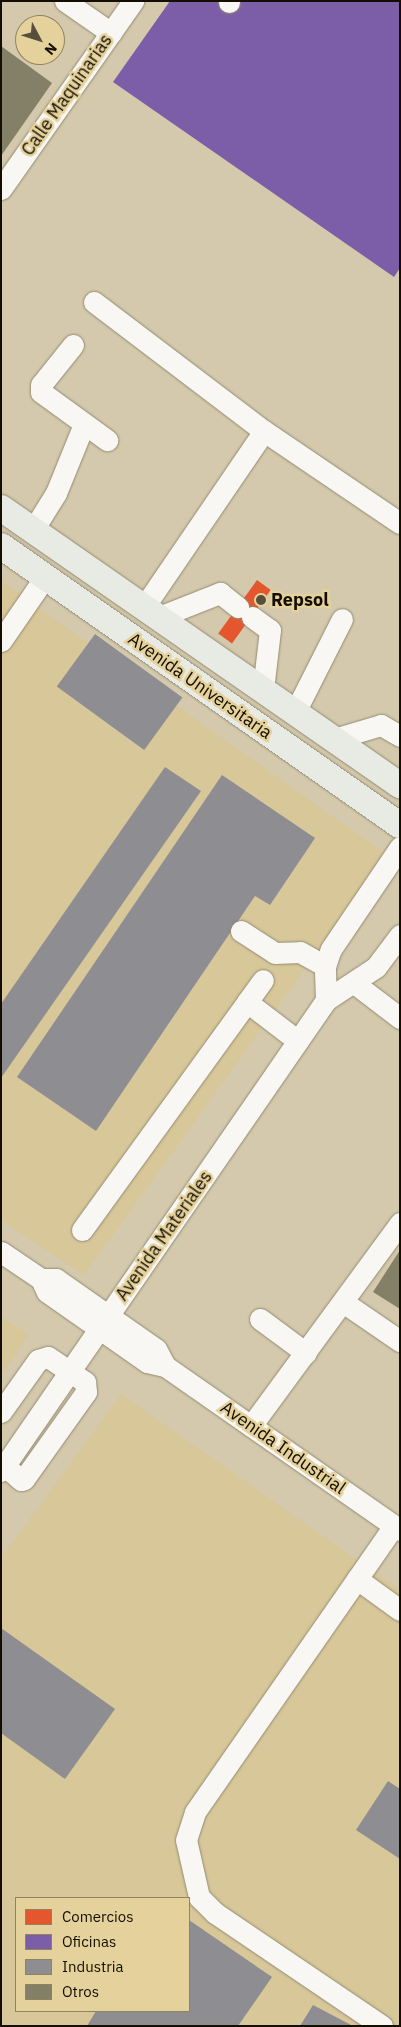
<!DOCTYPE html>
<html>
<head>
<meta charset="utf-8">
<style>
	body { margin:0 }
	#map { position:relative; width:401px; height:2027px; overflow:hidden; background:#d4c9ac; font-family:"IBM Plex Sans",sans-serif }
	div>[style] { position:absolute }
	.built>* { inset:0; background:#d7c799 }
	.shops>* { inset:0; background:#e4572e; transform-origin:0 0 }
	.offices>* { inset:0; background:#7b5ea7 }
	.industry>* { inset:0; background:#8d8d92; transform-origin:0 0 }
	.building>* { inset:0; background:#848067 }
	.roads { filter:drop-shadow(0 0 1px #938b74) drop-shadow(0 0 1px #938b74) }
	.minor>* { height:21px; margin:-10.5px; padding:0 10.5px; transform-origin:10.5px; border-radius:10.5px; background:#f9f7f3 }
	.major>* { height:26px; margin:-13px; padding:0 13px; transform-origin:13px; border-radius:13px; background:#e8ebe3 }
	.dots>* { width:14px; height:14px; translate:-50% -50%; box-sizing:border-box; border:2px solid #e4d19c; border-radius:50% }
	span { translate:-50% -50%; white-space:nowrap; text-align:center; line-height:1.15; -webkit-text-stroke:5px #e4d19c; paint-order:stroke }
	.street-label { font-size:18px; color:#140e00 }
	.poi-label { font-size:18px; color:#140e00; font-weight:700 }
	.left { translate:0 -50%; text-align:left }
	.frame { position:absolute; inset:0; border:2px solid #140e00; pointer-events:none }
	.legend { position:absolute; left:15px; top:1897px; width:175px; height:115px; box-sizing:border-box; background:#e4d19c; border:1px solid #91835e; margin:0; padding:6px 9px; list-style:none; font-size:15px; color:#140e00 }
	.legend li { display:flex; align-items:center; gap:10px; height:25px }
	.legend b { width:25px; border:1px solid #91835e }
	.north { position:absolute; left:15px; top:15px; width:50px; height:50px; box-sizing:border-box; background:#e4d19c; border:1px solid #91835e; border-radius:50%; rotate:130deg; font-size:14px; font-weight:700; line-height:20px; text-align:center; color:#140e00 }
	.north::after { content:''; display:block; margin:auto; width:18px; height:22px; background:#574f3c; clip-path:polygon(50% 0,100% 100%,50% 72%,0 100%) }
</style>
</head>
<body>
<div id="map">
	<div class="built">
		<div style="clip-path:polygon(1px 581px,387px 855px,84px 1275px,1px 1220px)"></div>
		<div style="clip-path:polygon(1px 1316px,29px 1335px,1px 1375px)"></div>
		<div style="clip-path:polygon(evenodd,121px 1394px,400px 1590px,400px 2026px,1px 2026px,1px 1558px,121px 1394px,16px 1898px,189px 1898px,189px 2011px,16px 2011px,16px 1898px)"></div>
	</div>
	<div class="shops">
		<div style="left:257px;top:580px;width:17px;height:66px;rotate:36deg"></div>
	</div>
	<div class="offices">
		<div style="clip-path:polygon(170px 1px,400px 1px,400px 268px,394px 277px,113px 82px)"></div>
	</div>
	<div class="industry">
		<div style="left:95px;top:634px;width:108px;height:65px;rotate:36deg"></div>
		<div style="clip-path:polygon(165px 767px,201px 791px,1px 1078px,1px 1004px)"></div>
		<div style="clip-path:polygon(222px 775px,315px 838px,270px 905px,255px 896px,96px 1131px,17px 1077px)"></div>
		<div style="clip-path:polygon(1px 1628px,115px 1709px,65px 1779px,1px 1733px)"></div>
		<div style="clip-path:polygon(388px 1781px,400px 1789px,400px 1859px,356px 1830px)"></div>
		<div style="clip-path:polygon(189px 1920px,272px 1977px,238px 2026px,87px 2026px,96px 2011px,189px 2011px)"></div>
		<div style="clip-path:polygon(313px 2005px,353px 2026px,300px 2026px)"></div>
	</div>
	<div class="building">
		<div style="clip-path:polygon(1px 46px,52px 83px,1px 156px)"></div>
		<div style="clip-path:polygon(400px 1250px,400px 1309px,373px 1292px)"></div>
	</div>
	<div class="roads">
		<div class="minor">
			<div style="left:65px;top:1px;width:56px;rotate:34.8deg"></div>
			<div style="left:229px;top:1px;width:1px;rotate:90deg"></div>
			<div style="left:1px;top:189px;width:230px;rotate:-54.9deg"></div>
			<div style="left:94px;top:302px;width:213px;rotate:37.2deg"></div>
			<div style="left:264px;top:431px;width:164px;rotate:34.1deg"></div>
			<div style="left:73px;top:345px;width:51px;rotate:128.7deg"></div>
			<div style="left:41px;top:385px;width:7px;rotate:90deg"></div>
			<div style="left:41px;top:392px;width:82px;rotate:36deg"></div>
			<div style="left:33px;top:530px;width:44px;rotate:-58.1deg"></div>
			<div style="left:56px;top:493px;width:74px;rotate:-67.9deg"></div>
			<div style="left:144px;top:607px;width:213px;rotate:-55.7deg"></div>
			<div style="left:159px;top:617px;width:66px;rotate:-21.5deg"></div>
			<div style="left:220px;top:593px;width:23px;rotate:38deg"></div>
			<div style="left:252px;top:617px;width:22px;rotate:36deg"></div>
			<div style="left:270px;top:630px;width:60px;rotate:96.7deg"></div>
			<div style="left:1px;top:641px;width:78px;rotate:-55.5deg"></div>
			<div style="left:295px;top:712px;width:104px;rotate:-63.2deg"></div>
			<div style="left:334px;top:739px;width:49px;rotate:-16.6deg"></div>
			<div style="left:381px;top:725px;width:22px;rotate:30deg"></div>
			<div style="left:241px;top:931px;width:40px;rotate:32.9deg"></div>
			<div style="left:275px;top:953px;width:25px;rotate:-2deg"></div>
			<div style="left:300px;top:952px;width:29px;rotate:29deg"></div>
			<div style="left:354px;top:983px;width:58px;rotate:37.3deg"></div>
			<div style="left:326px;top:1000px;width:34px;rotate:-92deg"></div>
			<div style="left:325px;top:966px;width:18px;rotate:-71deg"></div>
			<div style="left:331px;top:949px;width:123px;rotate:-55.9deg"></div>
			<div style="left:247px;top:1002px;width:27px;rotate:-54deg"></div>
			<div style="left:82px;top:1230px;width:281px;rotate:-54.1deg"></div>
			<div style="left:247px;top:1002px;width:64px;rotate:37.4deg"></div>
			<div style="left:1px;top:1252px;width:48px;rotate:34deg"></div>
			<div style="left:41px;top:1279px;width:14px;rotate:65deg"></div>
			<div style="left:47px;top:1292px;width:122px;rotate:35deg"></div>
			<div style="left:147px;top:1362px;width:18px;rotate:13deg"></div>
			<div style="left:165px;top:1366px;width:287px;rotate:34.9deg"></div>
			<div style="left:41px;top:1279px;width:15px"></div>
			<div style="left:56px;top:1279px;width:122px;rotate:35deg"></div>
			<div style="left:156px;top:1349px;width:19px;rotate:62deg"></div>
			<div style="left:343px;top:1302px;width:69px;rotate:34.4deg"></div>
			<div style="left:260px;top:1319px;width:57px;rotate:36.5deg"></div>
			<div style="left:1px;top:1412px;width:64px;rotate:-54.6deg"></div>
			<div style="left:38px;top:1360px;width:10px;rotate:-17deg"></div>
			<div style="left:48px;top:1357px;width:45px;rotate:34deg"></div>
			<div style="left:85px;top:1382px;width:10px;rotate:84deg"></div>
			<div style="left:86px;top:1392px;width:107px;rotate:125.5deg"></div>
			<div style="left:24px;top:1479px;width:3px;rotate:162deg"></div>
			<div style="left:21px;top:1480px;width:21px;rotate:-139deg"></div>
			<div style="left:251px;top:1426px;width:252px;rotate:-53.7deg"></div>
			<div style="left:1px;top:1471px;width:572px;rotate:-55.39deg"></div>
			<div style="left:326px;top:1000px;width:60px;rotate:-33.4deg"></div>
			<div style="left:376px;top:967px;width:40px;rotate:-53deg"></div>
			<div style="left:357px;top:1579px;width:53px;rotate:35.8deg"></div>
			<div style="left:382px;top:2026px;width:202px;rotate:-145.9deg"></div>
			<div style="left:215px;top:1913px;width:23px;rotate:-135deg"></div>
			<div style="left:199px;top:1897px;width:58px;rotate:-102.8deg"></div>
			<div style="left:186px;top:1840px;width:29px;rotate:-72deg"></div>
			<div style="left:195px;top:1812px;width:348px;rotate:-55.2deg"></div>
		</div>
		<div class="major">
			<div style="left:1px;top:508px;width:486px;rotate:34.8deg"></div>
			<div style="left:1px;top:546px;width:487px;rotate:35deg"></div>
		</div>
	</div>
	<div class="dots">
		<div style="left:261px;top:600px;background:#574f3c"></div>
	</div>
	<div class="street-label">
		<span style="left:67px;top:95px;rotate:-55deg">Calle Maquinarias</span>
		<span style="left:200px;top:686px;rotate:35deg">Avenida Universitaria</span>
		<span style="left:164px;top:1236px;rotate:-55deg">Avenida Materiales</span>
		<span style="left:283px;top:1448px;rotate:35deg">Avenida Industrial</span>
	</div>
	<div class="poi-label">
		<span class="left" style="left:271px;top:600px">Repsol</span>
	</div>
	<div class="frame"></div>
	<ul class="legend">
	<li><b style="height:14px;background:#e4572e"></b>Comercios</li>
	<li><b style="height:14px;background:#7b5ea7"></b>Oficinas</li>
	<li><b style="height:14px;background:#8d8d92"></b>Industria</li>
	<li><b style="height:14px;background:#848067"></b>Otros</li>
	</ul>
	<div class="north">N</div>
</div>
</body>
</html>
